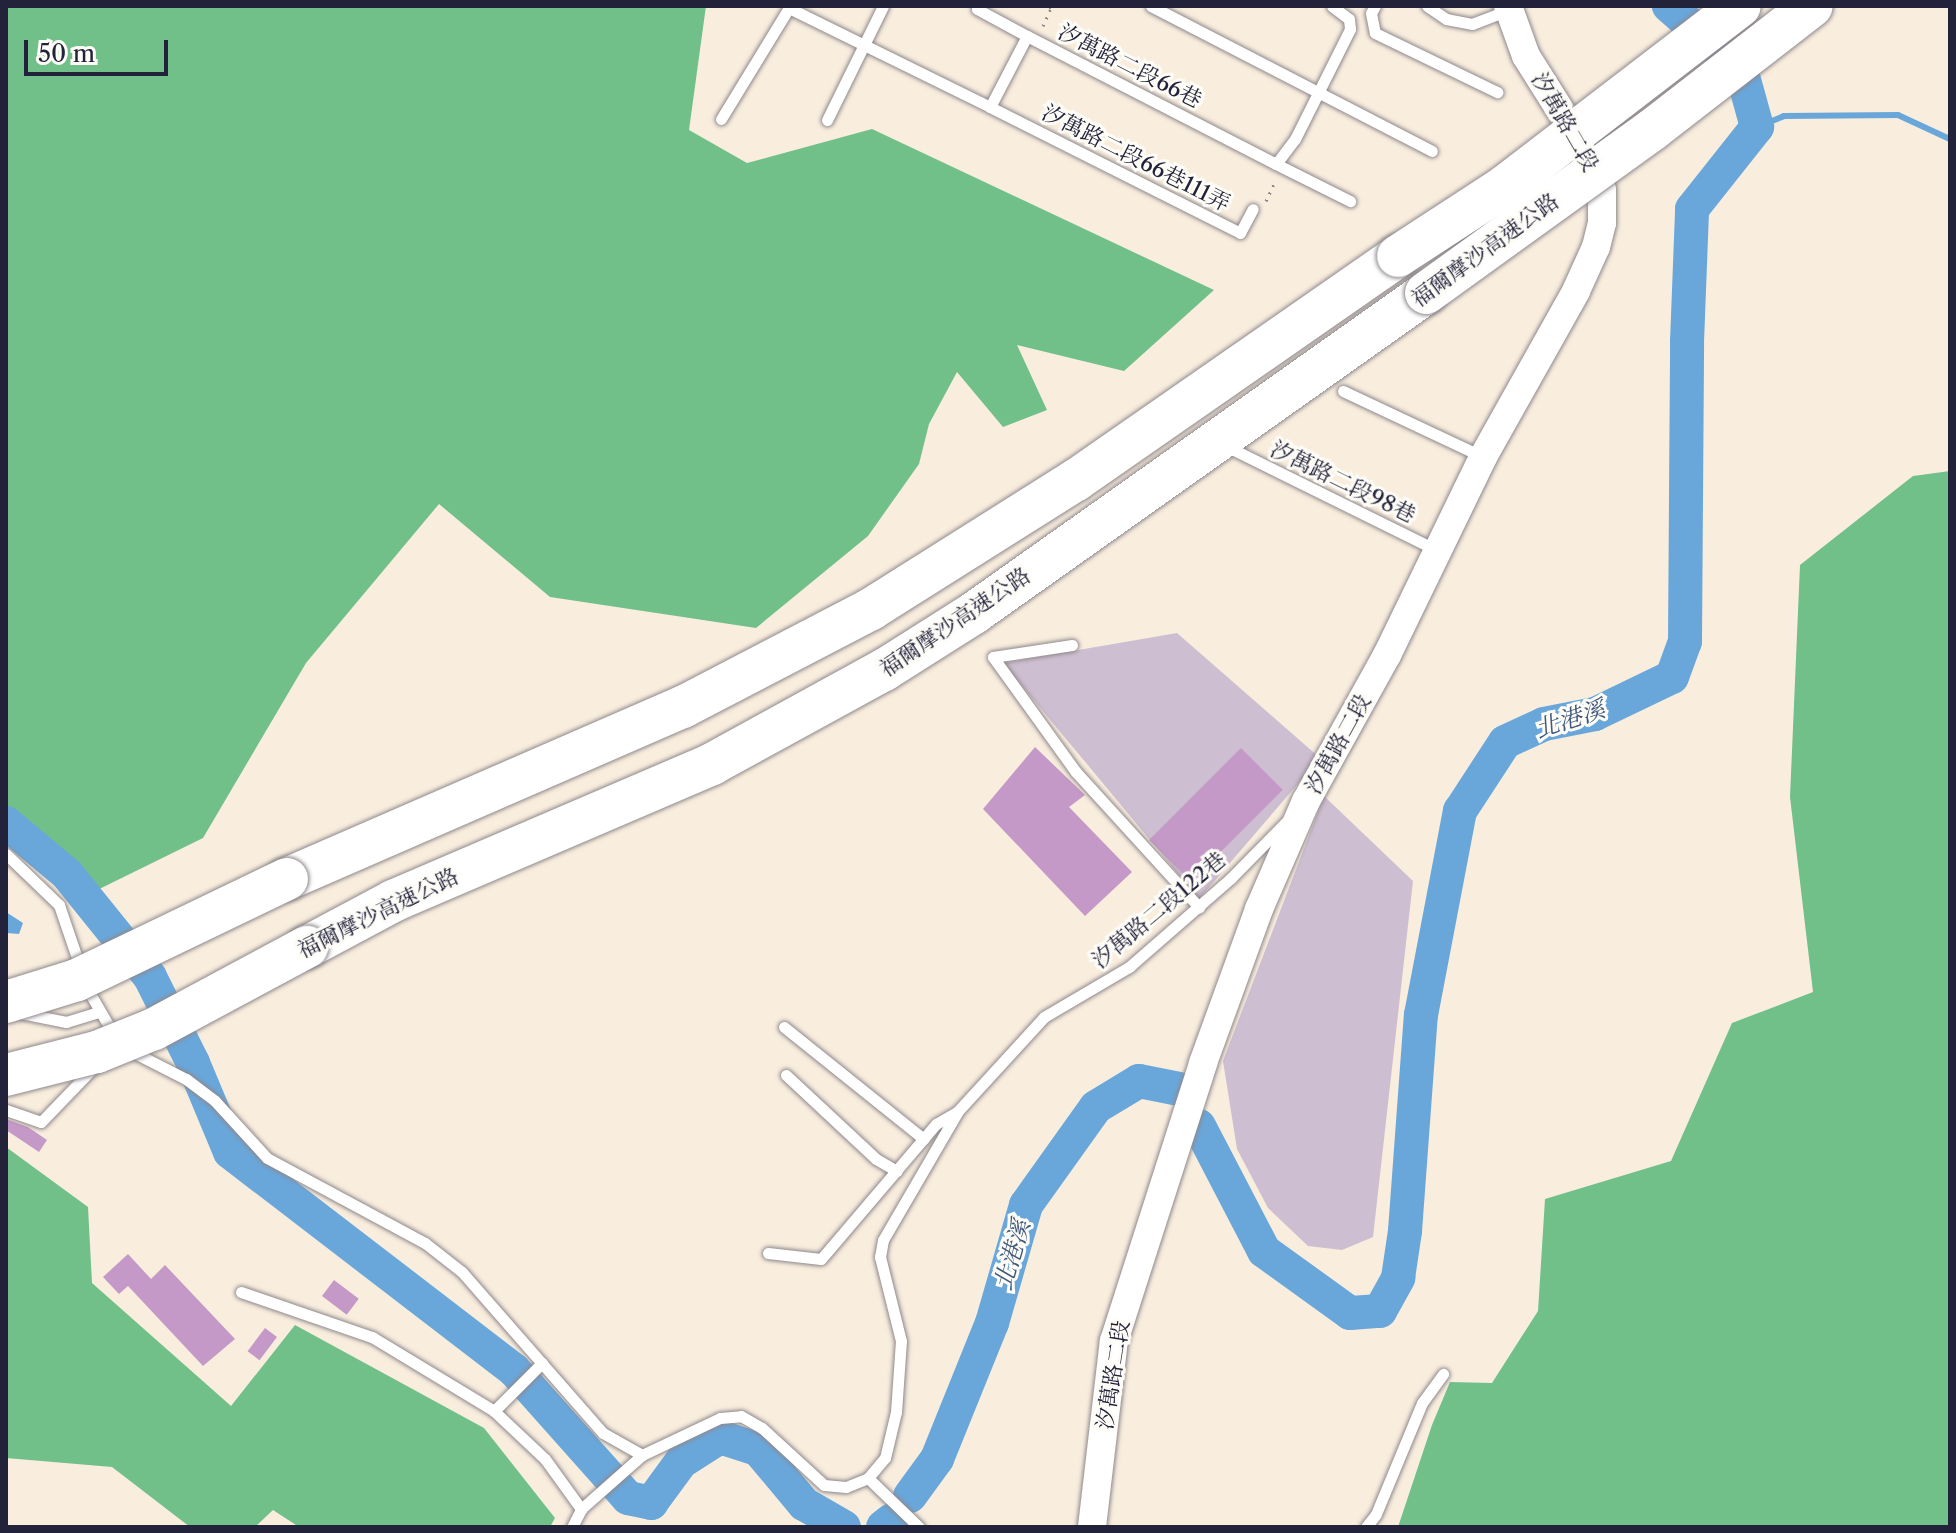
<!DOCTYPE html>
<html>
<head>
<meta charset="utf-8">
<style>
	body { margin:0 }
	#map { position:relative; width:1956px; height:1533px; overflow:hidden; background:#f9eede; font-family:"Libre Caslon Text","Noto Serif TC",serif }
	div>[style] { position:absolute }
	.industrial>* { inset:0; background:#cebed1 }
	.forest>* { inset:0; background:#71bf89 }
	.water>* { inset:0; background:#69a7db }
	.stream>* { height:6px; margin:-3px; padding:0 3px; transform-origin:3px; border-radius:3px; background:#69a7db }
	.river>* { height:34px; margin:-17px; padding:0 17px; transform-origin:17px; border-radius:17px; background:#69a7db }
	.building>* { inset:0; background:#c499c7; transform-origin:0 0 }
	.path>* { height:3px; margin-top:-1.5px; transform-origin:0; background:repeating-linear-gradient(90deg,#8e888c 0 2px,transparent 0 8px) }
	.roads { filter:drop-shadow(0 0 2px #8e888c) drop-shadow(0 0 2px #8e888c) }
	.service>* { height:11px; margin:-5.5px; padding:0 5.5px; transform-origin:5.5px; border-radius:5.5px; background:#fff }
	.tertiary>* { height:28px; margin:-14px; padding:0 14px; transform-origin:14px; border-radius:14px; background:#fff }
	.motorway>* { height:42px; margin:-21px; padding:0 21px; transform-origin:21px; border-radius:21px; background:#fff }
	.bridges { filter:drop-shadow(0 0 2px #8e888c) drop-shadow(0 0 2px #8e888c) }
	.motorway-bridge>* { height:42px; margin:-21px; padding:0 21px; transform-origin:21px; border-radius:21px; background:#fff }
	span { translate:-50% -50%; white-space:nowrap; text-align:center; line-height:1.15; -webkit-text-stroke:6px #fdfcf7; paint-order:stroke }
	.street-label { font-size:22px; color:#22223b }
	.water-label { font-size:24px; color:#3e577b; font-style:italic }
	.frame { position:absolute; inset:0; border:8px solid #22223b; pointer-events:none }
	.scale { position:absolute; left:24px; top:40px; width:144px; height:36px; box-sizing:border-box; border:4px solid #22223b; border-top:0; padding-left:10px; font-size:24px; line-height:28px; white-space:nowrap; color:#22223b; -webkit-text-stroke:6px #fdfcf7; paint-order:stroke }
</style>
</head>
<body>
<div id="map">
	<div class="industrial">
		<div style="clip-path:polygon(1177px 633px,1320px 758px,1199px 899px,1003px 663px)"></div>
		<div style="clip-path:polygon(1324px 796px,1413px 881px,1373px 1237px,1342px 1250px,1308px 1246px,1268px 1208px,1237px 1149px,1223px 1061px)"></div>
	</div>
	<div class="forest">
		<div style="clip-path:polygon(6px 6px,706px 6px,689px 130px,747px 163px,872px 129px,1214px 290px,1124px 371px,1017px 345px,1047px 410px,1003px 427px,957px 372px,929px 424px,919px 464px,868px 536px,756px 628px,550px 597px,439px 504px,306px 663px,203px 838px,79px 899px,6px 823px)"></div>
		<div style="clip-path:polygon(1950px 471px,1950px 1527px,1398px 1527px,1432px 1425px,1450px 1382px,1492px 1383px,1538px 1311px,1545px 1199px,1671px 1161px,1732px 1023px,1813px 992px,1790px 797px,1800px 565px,1913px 476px)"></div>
		<div style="clip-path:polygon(6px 1147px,88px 1207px,92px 1283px,231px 1406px,295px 1325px,484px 1428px,555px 1518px,550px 1527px,299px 1527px,273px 1510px,255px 1527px,190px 1527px,112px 1467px,6px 1458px)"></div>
	</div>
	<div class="water">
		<div style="clip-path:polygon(6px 912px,23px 923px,19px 934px,6px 933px)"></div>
	</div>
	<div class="stream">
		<div style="left:1757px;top:127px;width:29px;rotate:-22deg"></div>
		<div style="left:1784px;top:116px;width:114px;rotate:-0.5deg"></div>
		<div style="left:1898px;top:115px;width:57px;rotate:24.8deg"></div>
	</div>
	<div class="river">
		<div style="left:6px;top:823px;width:80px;rotate:39.9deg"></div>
		<div style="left:67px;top:874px;width:132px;rotate:51.1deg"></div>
		<div style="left:150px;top:977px;width:96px;rotate:63.4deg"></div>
		<div style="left:193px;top:1063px;width:96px;rotate:67.4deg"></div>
		<div style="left:230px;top:1152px;width:358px;rotate:37.5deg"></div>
		<div style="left:514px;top:1370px;width:171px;rotate:48.3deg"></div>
		<div style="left:628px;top:1498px;width:24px;rotate:12deg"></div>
		<div style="left:651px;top:1503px;width:51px;rotate:-53.8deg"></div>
		<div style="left:681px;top:1462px;width:46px;rotate:-32.7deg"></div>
		<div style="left:720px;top:1437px;width:40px;rotate:18deg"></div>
		<div style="left:758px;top:1449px;width:72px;rotate:50.1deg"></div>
		<div style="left:804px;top:1504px;width:46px;rotate:29.9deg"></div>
		<div style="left:1199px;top:1126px;width:141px;rotate:62.5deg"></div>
		<div style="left:1264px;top:1251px;width:106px;rotate:35.8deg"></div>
		<div style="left:1350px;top:1313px;width:30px;rotate:-4deg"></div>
		<div style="left:1380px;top:1311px;width:38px;rotate:-61deg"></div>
		<div style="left:1398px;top:1278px;width:48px;rotate:-81.5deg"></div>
		<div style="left:1405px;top:1231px;width:217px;rotate:-85.8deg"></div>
		<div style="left:1421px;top:1015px;width:208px;rotate:-79.2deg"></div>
		<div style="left:1460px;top:811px;width:82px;rotate:-56.9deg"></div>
		<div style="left:1505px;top:742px;width:43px;rotate:-24.8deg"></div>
		<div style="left:1544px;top:724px;width:52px;rotate:-11.1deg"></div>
		<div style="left:1595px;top:714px;width:85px;rotate:-25.7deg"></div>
		<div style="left:1672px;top:677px;width:37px;rotate:-70deg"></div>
		<div style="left:1685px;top:642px;width:300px;rotate:-89.6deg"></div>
		<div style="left:1687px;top:342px;width:133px;rotate:-87.8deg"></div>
		<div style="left:1692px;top:209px;width:105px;rotate:-51.6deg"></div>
		<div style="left:1757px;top:127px;width:60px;rotate:-105.4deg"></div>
		<div style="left:1741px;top:69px;width:96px;rotate:-138.8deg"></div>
		<div style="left:910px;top:1496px;width:46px;rotate:-53.9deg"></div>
		<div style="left:937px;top:1459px;width:147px;rotate:-68deg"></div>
		<div style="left:992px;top:1323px;width:123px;rotate:-73.9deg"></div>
		<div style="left:1026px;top:1205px;width:120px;rotate:-54.5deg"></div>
		<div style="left:1096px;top:1107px;width:50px;rotate:-31.2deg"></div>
		<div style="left:1139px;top:1081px;width:41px;rotate:11.3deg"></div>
		<div style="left:883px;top:1527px;width:11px;rotate:-38deg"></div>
	</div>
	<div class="building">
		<div style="clip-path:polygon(1035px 747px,1085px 795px,1069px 807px,1132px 872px,1085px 916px,983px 809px)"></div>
		<div style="left:1241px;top:748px;width:59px;height:130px;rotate:45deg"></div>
		<div style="clip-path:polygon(6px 1119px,28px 1127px,47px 1140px,39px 1152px,6px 1130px)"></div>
		<div style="clip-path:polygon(128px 1254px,151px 1279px,165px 1265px,235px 1339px,203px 1366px,128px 1286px,119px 1294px,103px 1277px)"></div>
		<div style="left:334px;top:1280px;width:31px;height:20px;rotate:37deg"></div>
		<div style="left:265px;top:1328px;width:15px;height:29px;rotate:37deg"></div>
	</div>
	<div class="path">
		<div style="left:1043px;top:26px;width:20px;rotate:-66deg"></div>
		<div style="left:1051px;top:8px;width:4px;rotate:-153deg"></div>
		<div style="left:1266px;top:201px;width:21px;rotate:-65deg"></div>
	</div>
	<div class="roads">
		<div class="service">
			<div style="left:978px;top:6px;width:3px;rotate:108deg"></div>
			<div style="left:977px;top:9px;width:57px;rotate:28.4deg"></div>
			<div style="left:1151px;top:6px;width:316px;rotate:27.3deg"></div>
			<div style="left:1375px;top:6px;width:8px;rotate:120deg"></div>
			<div style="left:1371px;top:13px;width:20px;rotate:79deg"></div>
			<div style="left:1375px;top:33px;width:136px;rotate:25.8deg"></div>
			<div style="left:1427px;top:6px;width:23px;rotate:34deg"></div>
			<div style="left:1446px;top:19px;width:26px;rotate:11deg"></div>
			<div style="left:1472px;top:24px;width:39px;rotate:-21deg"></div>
			<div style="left:789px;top:8px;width:224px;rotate:26.2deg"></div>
			<div style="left:990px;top:107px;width:80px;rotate:-62.5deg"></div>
			<div style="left:1027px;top:36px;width:280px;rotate:27.2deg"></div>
			<div style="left:1276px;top:164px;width:31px;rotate:-53deg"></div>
			<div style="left:1295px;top:139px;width:123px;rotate:-63.4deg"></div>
			<div style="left:1350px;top:29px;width:10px;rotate:-96deg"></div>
			<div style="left:1349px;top:19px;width:21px;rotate:-143deg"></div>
			<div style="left:990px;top:107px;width:280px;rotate:26.7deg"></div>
			<div style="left:1240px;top:233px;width:27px;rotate:-62deg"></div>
			<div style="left:721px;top:119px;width:132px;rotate:-58.6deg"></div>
			<div style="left:827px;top:120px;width:127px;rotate:-63.8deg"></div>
			<div style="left:1276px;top:164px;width:83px;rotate:26.6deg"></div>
			<div style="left:1343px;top:391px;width:155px;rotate:25.2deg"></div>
			<div style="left:1232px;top:449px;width:228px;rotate:26.3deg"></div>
			<div style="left:1072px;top:645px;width:80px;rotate:171.4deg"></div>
			<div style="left:993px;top:657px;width:142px;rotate:54.2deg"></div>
			<div style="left:1076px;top:772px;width:183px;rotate:47.7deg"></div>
			<div style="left:6px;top:854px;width:74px;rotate:43.9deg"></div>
			<div style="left:59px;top:905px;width:90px;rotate:71.2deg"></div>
			<div style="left:88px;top:990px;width:52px;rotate:60deg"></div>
			<div style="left:21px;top:1013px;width:46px;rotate:11.3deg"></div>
			<div style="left:66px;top:1022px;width:34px;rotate:-17deg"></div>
			<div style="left:784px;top:1027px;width:179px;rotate:38.7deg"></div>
			<div style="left:129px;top:1050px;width:64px;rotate:27deg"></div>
			<div style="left:186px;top:1079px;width:36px;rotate:37deg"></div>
			<div style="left:215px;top:1101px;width:77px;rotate:47.6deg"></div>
			<div style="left:267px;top:1158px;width:179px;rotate:28.3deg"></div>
			<div style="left:425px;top:1243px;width:47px;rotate:38.1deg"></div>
			<div style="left:462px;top:1272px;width:214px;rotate:48.8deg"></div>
			<div style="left:603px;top:1433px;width:45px;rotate:29.4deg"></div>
			<div style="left:786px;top:1075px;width:123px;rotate:43deg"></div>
			<div style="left:876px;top:1159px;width:24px;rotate:30deg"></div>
			<div style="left:6px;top:1110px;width:37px;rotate:19deg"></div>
			<div style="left:41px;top:1122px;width:75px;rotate:-46.1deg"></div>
			<div style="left:768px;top:1253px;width:53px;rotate:6.5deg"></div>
			<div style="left:821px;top:1259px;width:177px;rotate:-49.6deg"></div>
			<div style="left:936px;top:1124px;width:24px;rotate:-30deg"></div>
			<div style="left:241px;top:1292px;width:139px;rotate:19deg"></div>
			<div style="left:372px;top:1337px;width:143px;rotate:31.2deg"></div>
			<div style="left:494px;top:1411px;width:68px;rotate:-45deg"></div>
			<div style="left:494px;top:1411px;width:70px;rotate:43.3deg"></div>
			<div style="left:545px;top:1459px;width:62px;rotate:54.2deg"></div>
			<div style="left:868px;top:1478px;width:71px;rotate:43.9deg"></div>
			<div style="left:572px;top:1527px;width:20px;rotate:-63deg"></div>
			<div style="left:581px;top:1509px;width:81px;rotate:-41.5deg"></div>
			<div style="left:642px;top:1455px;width:86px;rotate:-25.4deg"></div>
			<div style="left:720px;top:1418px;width:21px;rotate:-5deg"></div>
			<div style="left:741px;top:1416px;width:24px;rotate:30deg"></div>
			<div style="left:762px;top:1428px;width:84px;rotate:42.6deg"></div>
			<div style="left:824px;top:1485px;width:22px;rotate:5deg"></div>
			<div style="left:846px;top:1487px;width:24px;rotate:-22deg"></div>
			<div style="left:868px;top:1478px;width:26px;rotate:-50deg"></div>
			<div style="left:885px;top:1458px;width:47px;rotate:-76.6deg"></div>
			<div style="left:896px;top:1412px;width:71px;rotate:-86deg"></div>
			<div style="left:901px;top:1341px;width:87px;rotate:-104deg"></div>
			<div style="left:880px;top:1257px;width:17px;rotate:-80deg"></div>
			<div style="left:883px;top:1240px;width:149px;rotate:-59.8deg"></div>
			<div style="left:958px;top:1111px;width:127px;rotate:-47.5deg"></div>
			<div style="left:1044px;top:1017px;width:99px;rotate:-30.5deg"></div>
			<div style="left:1129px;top:967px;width:135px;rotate:-41.1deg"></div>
			<div style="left:1231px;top:878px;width:78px;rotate:-45.5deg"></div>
			<div style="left:1366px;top:1527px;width:16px;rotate:-52deg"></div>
			<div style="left:1376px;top:1514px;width:120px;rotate:-67.5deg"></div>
			<div style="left:1422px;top:1403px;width:36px;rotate:-54deg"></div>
		</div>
		<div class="tertiary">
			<div style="left:1092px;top:1527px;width:187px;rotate:-83.3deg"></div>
			<div style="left:1114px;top:1341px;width:292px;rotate:-72.2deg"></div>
			<div style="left:1203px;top:1063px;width:164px;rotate:-70deg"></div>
			<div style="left:1259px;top:909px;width:118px;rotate:-66.5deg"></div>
			<div style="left:1306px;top:801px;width:167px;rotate:-61deg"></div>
			<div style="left:1387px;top:655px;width:220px;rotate:-64.1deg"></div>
			<div style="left:1483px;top:457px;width:190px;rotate:-60.7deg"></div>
			<div style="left:1576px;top:291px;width:48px;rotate:-65.6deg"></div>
			<div style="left:1596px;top:247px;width:25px;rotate:-76deg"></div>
			<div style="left:1602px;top:223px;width:33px;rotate:-90deg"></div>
			<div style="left:1602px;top:190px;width:36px;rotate:-111deg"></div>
			<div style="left:1589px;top:156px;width:118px;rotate:-122.2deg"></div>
			<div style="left:1526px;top:56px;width:53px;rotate:-109.8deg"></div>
		</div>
		<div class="motorway">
			<div style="left:287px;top:879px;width:432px;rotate:-23.5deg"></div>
			<div style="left:683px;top:707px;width:212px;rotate:-27.5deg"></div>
			<div style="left:871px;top:609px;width:242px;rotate:-32.2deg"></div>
			<div style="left:1076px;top:480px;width:392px;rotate:-34.8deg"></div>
			<div style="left:307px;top:947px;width:98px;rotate:-28.1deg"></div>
			<div style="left:393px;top:901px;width:347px;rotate:-23.2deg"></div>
			<div style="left:712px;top:764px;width:196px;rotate:-28.7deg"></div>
			<div style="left:884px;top:670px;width:107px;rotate:-32.3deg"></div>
			<div style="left:974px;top:613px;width:554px;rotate:-35.3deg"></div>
		</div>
	</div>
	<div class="bridges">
		<div class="motorway-bridge">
			<div style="left:1398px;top:256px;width:126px;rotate:-33.1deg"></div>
			<div style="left:1504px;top:187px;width:297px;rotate:-37.5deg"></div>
			<div style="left:1426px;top:293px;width:279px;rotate:-35.8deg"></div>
			<div style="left:1652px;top:130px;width:202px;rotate:-37.8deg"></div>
			<div style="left:6px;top:1002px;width:74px;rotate:-17.2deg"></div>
			<div style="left:77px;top:980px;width:233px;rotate:-25.7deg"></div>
			<div style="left:6px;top:1075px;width:94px;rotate:-14.2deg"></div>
			<div style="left:97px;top:1052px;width:61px;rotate:-22deg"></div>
			<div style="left:154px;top:1029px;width:174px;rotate:-28.2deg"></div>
		</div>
	</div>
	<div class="street-label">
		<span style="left:1130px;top:66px;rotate:27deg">汐萬路二段66巷</span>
		<span style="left:1565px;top:122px;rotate:60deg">汐萬路二段</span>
		<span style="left:1136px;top:158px;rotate:27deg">汐萬路二段66巷111弄</span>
		<span style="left:1485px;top:250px;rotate:-36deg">福爾摩沙高速公路</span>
		<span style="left:1343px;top:482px;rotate:26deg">汐萬路二段98巷</span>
		<span style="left:955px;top:622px;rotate:-34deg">福爾摩沙高速公路</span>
		<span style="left:1338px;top:744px;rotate:-61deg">汐萬路二段</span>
		<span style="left:1159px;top:910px;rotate:-40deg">汐萬路二段122巷</span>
		<span style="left:378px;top:913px;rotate:-26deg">福爾摩沙高速公路</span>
		<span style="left:1113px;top:1375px;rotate:-81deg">汐萬路二段</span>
	</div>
	<div class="water-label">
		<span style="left:1570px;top:719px;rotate:-18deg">北港溪</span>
		<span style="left:1012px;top:1255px;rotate:-74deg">北港溪</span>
	</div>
	<div class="frame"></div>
	<div class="scale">50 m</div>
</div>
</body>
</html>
